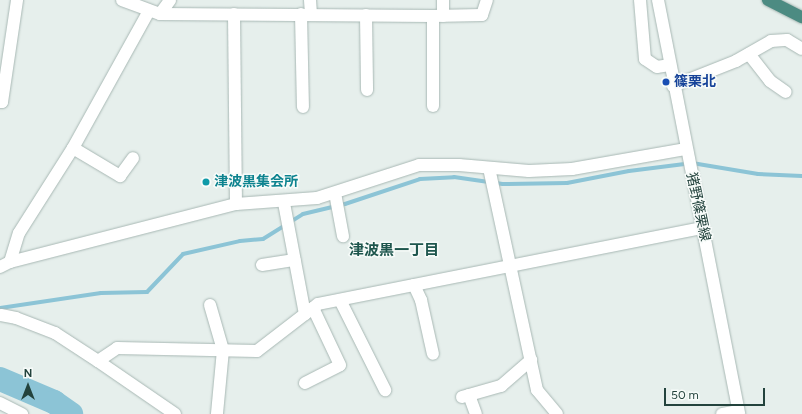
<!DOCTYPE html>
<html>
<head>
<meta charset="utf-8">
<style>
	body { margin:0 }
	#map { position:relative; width:802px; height:414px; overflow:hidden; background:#e6efec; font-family:Figtree,"Noto Sans JP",sans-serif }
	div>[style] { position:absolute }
	.stream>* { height:4px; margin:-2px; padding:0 2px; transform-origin:2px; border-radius:2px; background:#8cc4d6 }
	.river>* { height:24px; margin:-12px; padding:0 12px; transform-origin:12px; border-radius:12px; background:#8cc4d6 }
	.roads { filter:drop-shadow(0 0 1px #a8b8b4) drop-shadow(0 0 1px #a8b8b4) }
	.minor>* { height:12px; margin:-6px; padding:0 6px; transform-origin:6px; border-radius:6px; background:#fff }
	.tertiary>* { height:12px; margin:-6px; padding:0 6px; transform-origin:6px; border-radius:6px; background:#fff }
	.secondary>* { height:12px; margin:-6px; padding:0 6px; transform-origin:6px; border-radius:6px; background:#fff }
	.trunk>* { height:12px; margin:-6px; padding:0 6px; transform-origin:6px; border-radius:6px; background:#4c8b82 }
	.dots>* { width:11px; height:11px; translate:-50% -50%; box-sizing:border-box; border:2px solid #f7fbf9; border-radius:50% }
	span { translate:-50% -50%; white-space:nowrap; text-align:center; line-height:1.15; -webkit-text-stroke:3px #f7fbf9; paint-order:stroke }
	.transit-label { font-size:14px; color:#164399; font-weight:700 }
	.left { translate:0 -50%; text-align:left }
	.culture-label { font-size:14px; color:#0d838f; font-weight:700 }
	.street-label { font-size:14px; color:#23433d }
	.neighbourhood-label { font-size:15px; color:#1e564d; font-weight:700 }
	.north { position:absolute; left:8px; top:366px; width:40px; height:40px; -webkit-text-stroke:3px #f7fbf9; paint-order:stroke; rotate:0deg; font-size:11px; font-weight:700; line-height:16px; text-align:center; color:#23433d }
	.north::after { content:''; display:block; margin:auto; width:14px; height:18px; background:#23433d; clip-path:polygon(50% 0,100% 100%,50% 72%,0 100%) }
	.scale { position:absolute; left:664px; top:388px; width:101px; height:18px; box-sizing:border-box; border:2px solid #23433d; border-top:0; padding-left:5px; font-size:12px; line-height:14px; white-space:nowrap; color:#23433d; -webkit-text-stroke:3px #f7fbf9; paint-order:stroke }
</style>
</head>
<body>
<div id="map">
	<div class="stream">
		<div style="left:0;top:308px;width:102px;rotate:-8.4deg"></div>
		<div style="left:101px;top:293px;width:46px;rotate:-1.2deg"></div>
		<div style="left:147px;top:292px;width:52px;rotate:-46.5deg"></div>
		<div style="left:183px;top:254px;width:58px;rotate:-12.8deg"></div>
		<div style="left:240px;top:241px;width:23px;rotate:-5deg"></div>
		<div style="left:263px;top:239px;width:47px;rotate:-32deg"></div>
		<div style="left:303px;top:214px;width:43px;rotate:-13.4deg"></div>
		<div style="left:345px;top:204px;width:79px;rotate:-18.4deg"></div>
		<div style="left:420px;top:179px;width:34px;rotate:-3deg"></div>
		<div style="left:454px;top:177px;width:49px;rotate:8.1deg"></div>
		<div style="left:503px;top:184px;width:64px;rotate:-0.9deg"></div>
		<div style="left:567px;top:183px;width:63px;rotate:-11deg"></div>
		<div style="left:629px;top:171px;width:64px;rotate:-7.2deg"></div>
		<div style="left:692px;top:163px;width:67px;rotate:9.5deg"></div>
		<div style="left:758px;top:174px;width:44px;rotate:2.6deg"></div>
	</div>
	<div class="river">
		<div style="left:0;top:379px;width:59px;rotate:23.1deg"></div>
		<div style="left:54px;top:402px;width:21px;rotate:35deg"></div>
	</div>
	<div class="roads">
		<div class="minor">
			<div style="left:122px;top:0;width:40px;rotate:20.2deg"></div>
			<div style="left:160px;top:14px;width:273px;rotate:0.4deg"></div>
			<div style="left:433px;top:16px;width:49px;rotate:-1.2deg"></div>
			<div style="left:482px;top:15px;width:16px;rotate:-72deg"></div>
			<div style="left:310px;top:0;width:15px;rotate:86deg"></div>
			<div style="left:443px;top:0;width:16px;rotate:90deg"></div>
			<div style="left:640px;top:0;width:59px;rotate:85.2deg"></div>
			<div style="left:645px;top:59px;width:14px;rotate:34deg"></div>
			<div style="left:657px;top:67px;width:12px;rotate:-9deg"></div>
			<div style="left:160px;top:14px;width:17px;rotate:-54deg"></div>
			<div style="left:234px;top:14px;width:190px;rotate:89.4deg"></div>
			<div style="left:301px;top:14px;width:93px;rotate:88.8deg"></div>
			<div style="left:366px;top:15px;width:75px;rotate:89.2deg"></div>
			<div style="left:433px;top:16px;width:90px;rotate:90deg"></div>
			<div style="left:749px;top:54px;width:34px;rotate:52deg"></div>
			<div style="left:770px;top:81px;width:19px;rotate:35deg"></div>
			<div style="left:673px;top:86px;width:68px;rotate:-21.6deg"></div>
			<div style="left:736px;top:61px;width:40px;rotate:-29.7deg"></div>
			<div style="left:771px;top:41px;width:16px;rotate:-4deg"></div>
			<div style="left:787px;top:40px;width:17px;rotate:31deg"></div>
			<div style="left:0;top:102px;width:2px"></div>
			<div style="left:2px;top:102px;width:103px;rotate:-81.6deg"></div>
			<div style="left:73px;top:148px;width:55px;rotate:30.8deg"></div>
			<div style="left:120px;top:176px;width:22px;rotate:-54deg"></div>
			<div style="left:489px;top:168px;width:227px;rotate:77.8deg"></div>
			<div style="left:537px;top:390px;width:31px;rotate:50deg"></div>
			<div style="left:335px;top:193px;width:44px;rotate:79.5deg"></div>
			<div style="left:284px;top:203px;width:113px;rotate:79.3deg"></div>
			<div style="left:10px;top:262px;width:30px;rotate:-73deg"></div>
			<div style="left:19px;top:233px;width:101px;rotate:-57.6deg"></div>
			<div style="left:73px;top:148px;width:157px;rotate:-61deg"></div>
			<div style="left:262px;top:265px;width:33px;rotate:-9deg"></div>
			<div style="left:414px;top:285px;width:17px;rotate:65deg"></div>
			<div style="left:421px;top:300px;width:55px;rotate:77.5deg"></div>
			<div style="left:340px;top:300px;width:101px;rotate:63.4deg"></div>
			<div style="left:210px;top:305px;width:47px;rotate:73.9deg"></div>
			<div style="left:223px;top:350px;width:64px;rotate:95.4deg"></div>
			<div style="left:1px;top:315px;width:15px;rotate:11deg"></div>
			<div style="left:16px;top:318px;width:42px;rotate:21deg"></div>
			<div style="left:55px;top:333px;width:51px;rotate:33.1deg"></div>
			<div style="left:305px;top:383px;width:39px;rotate:-27deg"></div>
			<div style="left:340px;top:365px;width:63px;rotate:-115.3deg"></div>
			<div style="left:469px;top:395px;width:20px;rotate:70deg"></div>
			<div style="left:462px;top:397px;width:41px;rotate:-15.8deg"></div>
			<div style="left:501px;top:386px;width:40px;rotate:-41deg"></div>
			<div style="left:0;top:403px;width:25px;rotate:27deg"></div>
			<div style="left:175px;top:414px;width:93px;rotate:-145.5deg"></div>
			<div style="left:98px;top:361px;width:23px;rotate:-34deg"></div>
			<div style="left:117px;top:348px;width:140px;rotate:1.2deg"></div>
			<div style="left:257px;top:351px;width:77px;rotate:-37.6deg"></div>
			<div style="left:318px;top:304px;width:391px;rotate:-11.2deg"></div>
			<div style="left:722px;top:414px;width:16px;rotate:-11deg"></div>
		</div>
		<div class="tertiary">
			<div style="left:0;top:267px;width:11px;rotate:-27deg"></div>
			<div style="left:10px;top:262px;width:233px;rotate:-14.4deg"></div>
			<div style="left:236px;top:204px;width:81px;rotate:-4.2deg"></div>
			<div style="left:317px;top:198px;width:107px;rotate:-17.9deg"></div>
			<div style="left:419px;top:165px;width:40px"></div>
			<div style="left:459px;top:165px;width:70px;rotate:4.9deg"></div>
			<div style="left:529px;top:171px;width:43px;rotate:-2.7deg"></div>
			<div style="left:572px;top:169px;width:116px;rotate:-10deg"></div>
		</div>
		<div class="secondary">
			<div style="left:658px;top:0;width:422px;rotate:78.9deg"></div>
		</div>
		<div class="trunk">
			<div style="left:768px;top:0;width:38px;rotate:27deg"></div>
		</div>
	</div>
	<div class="dots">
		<div style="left:666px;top:82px;background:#1a4fb4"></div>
		<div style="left:206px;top:182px;background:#0f9aa8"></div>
	</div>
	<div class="transit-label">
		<span class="left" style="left:674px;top:82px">篠栗北</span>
	</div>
	<div class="culture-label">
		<span class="left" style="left:214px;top:182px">津波黒集会所</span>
	</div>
	<div class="street-label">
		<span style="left:698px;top:207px;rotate:78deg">猪野篠栗線</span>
	</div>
	<div class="neighbourhood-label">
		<span style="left:394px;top:251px">津波黒一丁目</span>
	</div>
	<div class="north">N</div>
	<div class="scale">50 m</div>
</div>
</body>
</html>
